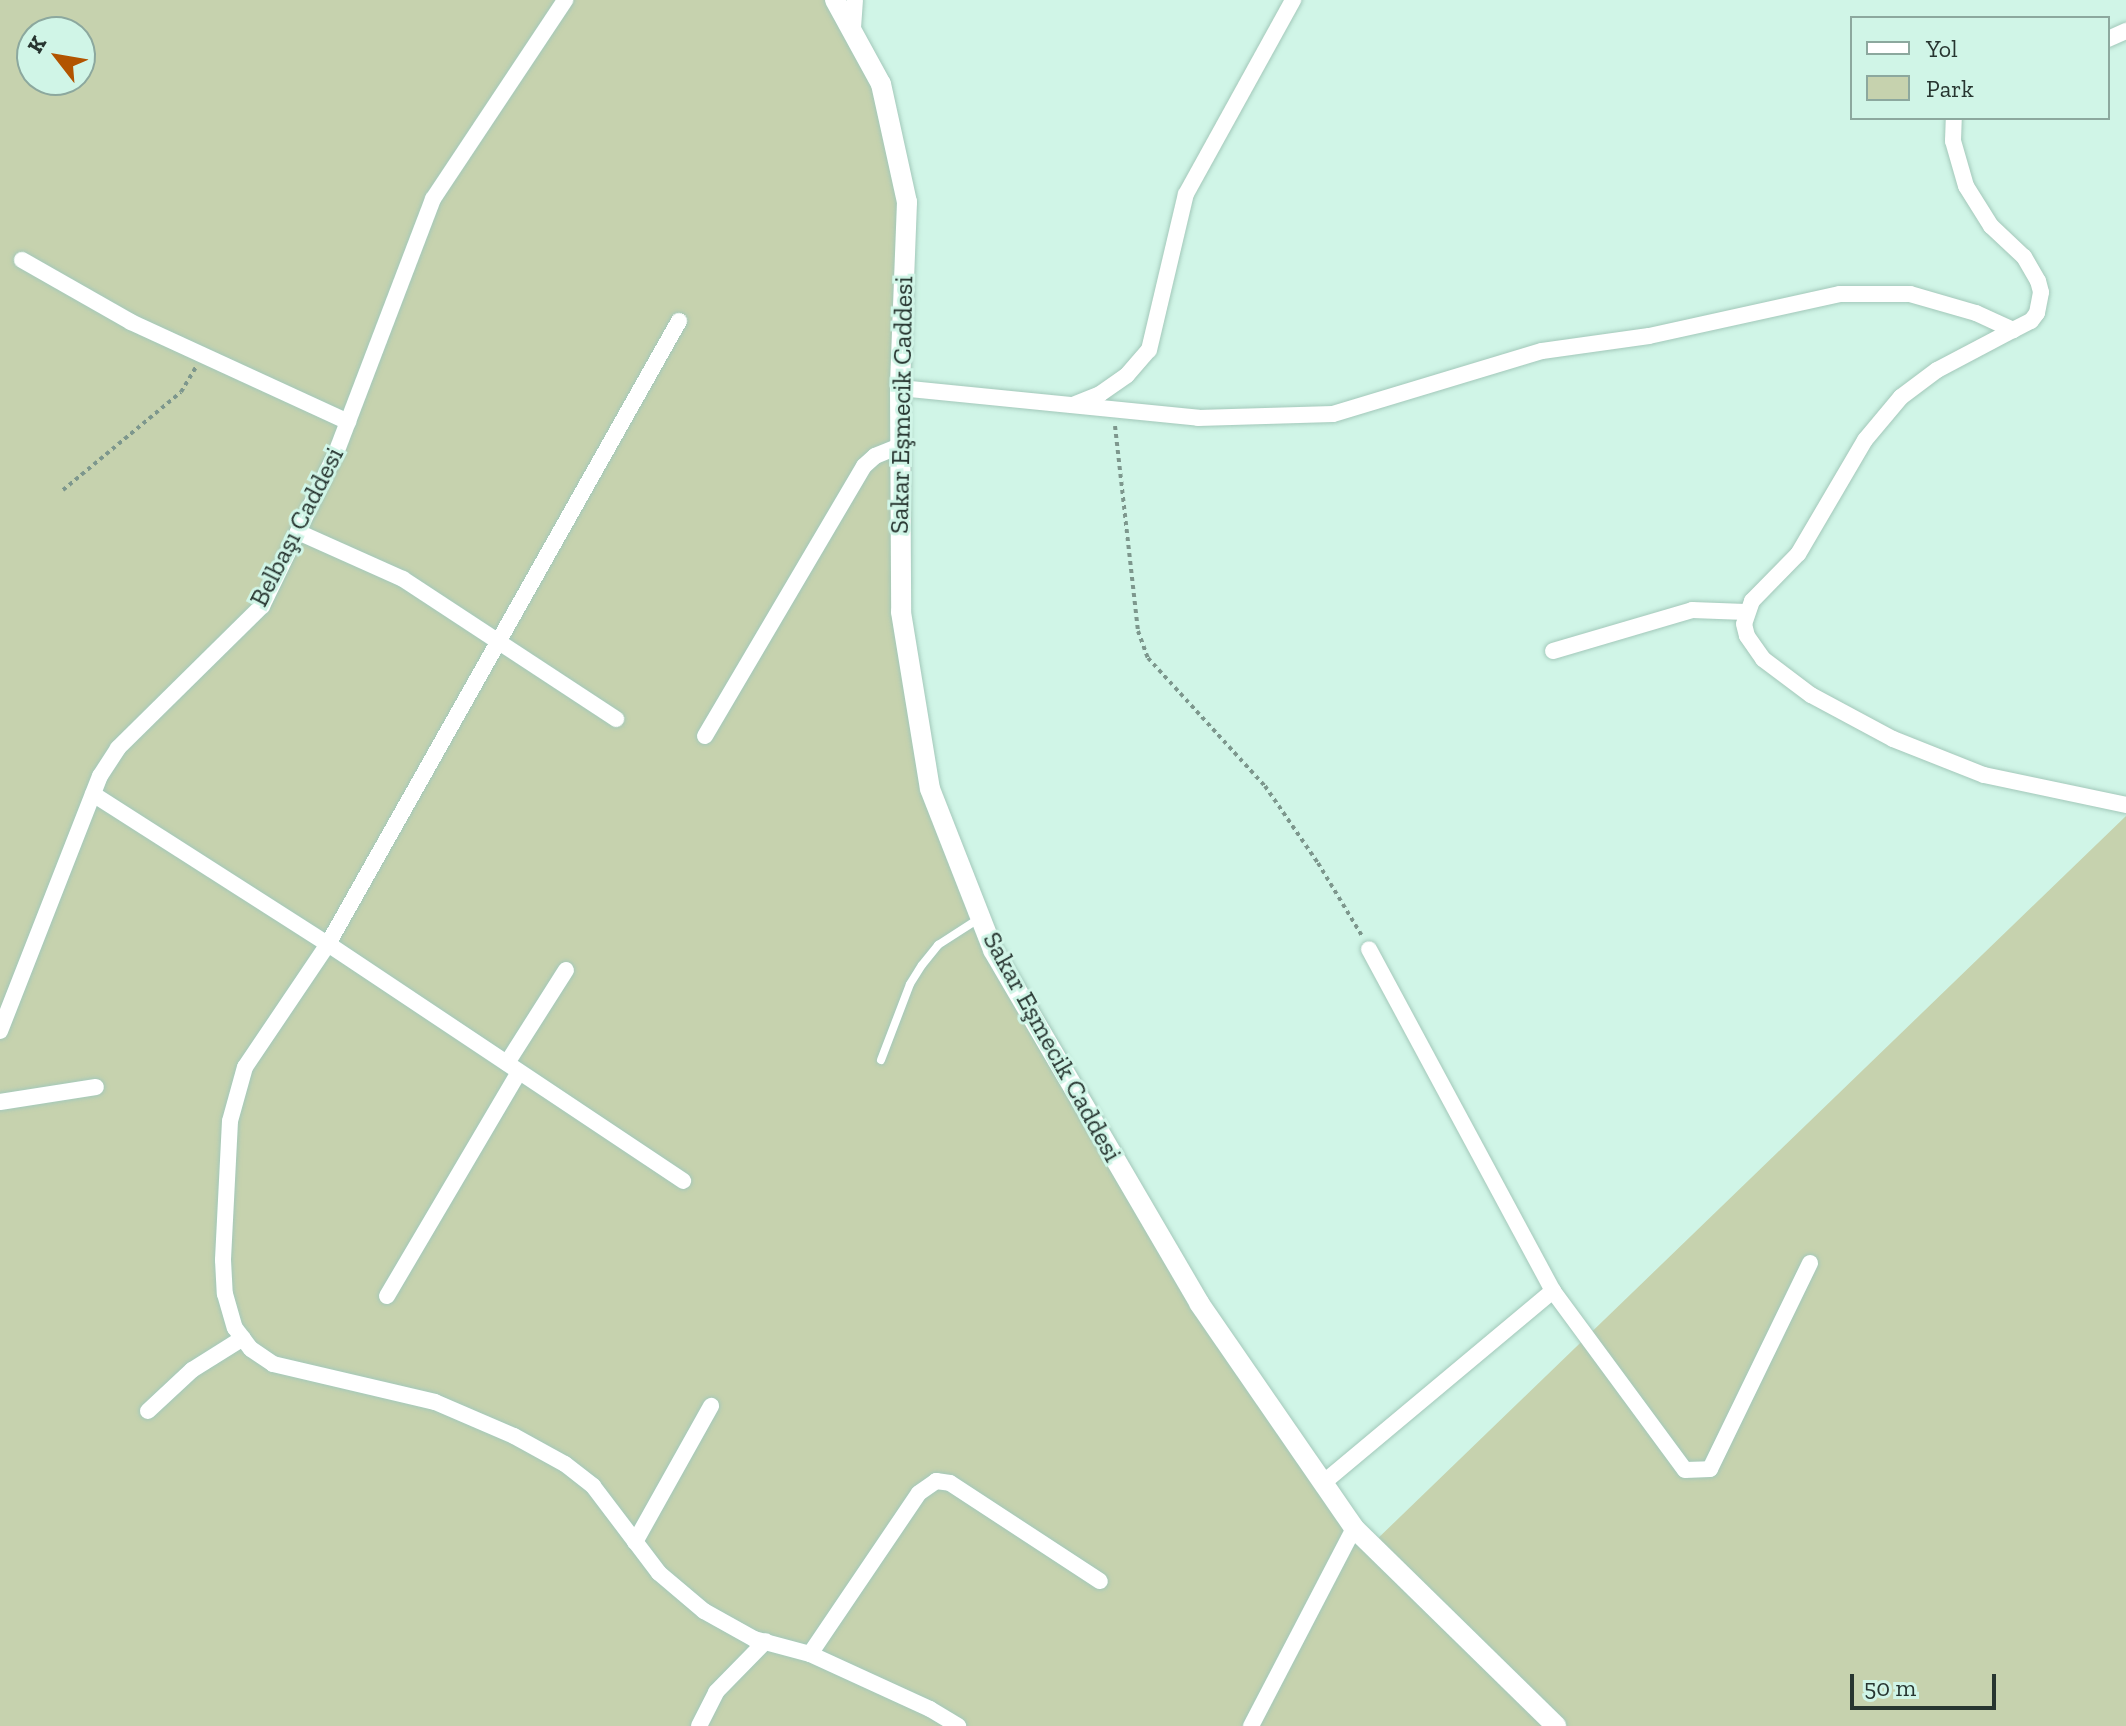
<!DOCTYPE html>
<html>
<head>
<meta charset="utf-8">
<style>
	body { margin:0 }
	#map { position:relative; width:2126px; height:1726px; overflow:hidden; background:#d0f5e7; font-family:"Zilla Slab",serif }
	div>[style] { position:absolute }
	.green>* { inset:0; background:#c6d2ae }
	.path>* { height:4px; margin-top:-2px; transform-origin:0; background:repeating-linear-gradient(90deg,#7d978d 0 4px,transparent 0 8px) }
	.roads { filter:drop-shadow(0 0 2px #a3c8ba) drop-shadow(0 0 2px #a3c8ba) }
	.service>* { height:8px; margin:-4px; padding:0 4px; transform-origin:4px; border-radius:4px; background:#fff }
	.minor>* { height:16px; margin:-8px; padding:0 8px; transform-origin:8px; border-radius:8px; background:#fff }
	.tertiary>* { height:20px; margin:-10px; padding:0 10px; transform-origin:10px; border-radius:10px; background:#fff }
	span { translate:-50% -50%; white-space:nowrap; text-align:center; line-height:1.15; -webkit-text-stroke:6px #d0f5e7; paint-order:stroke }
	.street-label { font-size:26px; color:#273530 }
	.legend { position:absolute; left:1850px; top:16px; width:260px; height:104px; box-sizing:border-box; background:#d0f5e7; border:2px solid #8ca89e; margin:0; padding:10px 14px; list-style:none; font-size:24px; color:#273530 }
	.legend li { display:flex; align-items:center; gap:16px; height:40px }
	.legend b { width:40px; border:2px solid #8ca89e }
	.north { position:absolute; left:16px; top:16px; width:80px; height:80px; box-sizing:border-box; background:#d0f5e7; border:2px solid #8ca89e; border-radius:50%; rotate:301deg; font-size:22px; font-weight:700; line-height:32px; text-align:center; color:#273530 }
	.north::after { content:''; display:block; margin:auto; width:28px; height:36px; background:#b25400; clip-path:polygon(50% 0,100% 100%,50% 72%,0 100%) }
	.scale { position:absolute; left:1850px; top:1674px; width:146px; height:36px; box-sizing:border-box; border:4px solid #273530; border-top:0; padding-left:10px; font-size:24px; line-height:28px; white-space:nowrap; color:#273530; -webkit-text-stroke:6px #d0f5e7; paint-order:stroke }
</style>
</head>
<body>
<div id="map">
	<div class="green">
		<div style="clip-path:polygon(evenodd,0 0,831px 0,858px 44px,897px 164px,901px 451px,915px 694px,960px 872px,1156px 1224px,1372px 1544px,2126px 816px,2126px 1726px,0 1726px,0 0,32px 32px,80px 32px,80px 80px,32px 80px,32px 32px)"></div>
	</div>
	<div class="path">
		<div style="left:1115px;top:426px;width:206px;rotate:83.6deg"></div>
		<div style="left:1138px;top:631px;width:29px;rotate:70deg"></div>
		<div style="left:1148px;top:658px;width:173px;rotate:47.6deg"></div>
		<div style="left:1265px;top:786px;width:93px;rotate:55.5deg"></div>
		<div style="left:1318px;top:863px;width:85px;rotate:58.9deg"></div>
		<div style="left:63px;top:490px;width:153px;rotate:-39.7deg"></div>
		<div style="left:181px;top:392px;width:29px;rotate:-59deg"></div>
	</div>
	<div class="roads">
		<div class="service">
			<div style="left:881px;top:1060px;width:81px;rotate:-69.1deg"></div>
			<div style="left:910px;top:984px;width:22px;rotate:-58deg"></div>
			<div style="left:922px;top:965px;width:26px;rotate:-51deg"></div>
			<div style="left:938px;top:945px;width:50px;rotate:-32.7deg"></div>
		</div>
		<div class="minor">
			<div style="left:853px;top:28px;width:28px;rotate:-86deg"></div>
			<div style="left:2108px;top:39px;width:20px;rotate:-24deg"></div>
			<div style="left:22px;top:260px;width:125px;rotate:29.6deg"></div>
			<div style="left:131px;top:322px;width:239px;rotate:24.7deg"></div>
			<div style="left:679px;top:321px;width:715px;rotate:119.4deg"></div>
			<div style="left:328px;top:944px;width:148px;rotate:124deg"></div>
			<div style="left:245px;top:1067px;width:56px;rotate:105.5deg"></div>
			<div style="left:230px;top:1121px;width:139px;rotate:92.9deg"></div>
			<div style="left:223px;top:1260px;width:34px;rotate:87deg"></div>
			<div style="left:225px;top:1294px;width:35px;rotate:74deg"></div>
			<div style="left:235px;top:1328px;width:26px;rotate:53deg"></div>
			<div style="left:251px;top:1349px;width:27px;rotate:34deg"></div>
			<div style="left:273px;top:1364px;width:166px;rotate:13.2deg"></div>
			<div style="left:435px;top:1402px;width:86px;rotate:23.3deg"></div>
			<div style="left:514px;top:1436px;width:58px;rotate:28.8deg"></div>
			<div style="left:565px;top:1464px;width:36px;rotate:38deg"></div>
			<div style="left:593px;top:1486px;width:109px;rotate:52.8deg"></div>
			<div style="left:659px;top:1573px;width:59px;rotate:40.2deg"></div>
			<div style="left:704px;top:1611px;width:57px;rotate:29.2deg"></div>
			<div style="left:754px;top:1639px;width:58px;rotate:15deg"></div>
			<div style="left:810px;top:1654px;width:194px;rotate:-55.9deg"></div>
			<div style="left:919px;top:1493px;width:21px;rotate:-35deg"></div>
			<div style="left:936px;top:1481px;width:14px;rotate:8deg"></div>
			<div style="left:950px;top:1483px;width:179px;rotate:33.2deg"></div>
			<div style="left:2013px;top:330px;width:86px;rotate:152.2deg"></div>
			<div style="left:1937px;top:370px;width:45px;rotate:143.1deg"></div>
			<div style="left:1901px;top:397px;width:56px;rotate:129.9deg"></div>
			<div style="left:1865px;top:440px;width:132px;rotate:120.4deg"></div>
			<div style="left:1798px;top:554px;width:66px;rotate:134.4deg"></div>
			<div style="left:1752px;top:601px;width:24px;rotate:109deg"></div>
			<div style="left:1744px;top:624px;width:12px;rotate:76deg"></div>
			<div style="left:1747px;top:636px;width:28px;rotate:55deg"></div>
			<div style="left:1763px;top:659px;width:60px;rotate:36.9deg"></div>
			<div style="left:1811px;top:695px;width:93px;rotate:28.2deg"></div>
			<div style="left:1893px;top:739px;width:98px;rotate:21.6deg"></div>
			<div style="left:1984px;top:775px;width:145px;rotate:11.9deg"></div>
			<div style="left:900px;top:388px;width:300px;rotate:5.7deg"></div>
			<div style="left:1198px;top:418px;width:135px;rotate:-1.7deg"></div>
			<div style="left:1333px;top:414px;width:218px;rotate:-16.8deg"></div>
			<div style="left:1542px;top:351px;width:108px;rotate:-8deg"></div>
			<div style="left:1649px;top:336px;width:196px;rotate:-12.4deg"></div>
			<div style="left:1840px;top:294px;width:70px"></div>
			<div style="left:1910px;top:294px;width:69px;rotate:16.1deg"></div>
			<div style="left:1976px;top:313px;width:41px;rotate:24.7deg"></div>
			<div style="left:2013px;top:330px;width:20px;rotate:-27deg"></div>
			<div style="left:2031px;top:321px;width:10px;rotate:-53deg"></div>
			<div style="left:2037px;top:313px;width:21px;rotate:-79deg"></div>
			<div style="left:2041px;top:292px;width:11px;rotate:-105deg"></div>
			<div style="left:2038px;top:281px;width:28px;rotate:-120deg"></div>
			<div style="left:2024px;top:257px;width:45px;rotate:-136.8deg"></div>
			<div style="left:1991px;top:226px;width:47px;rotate:-122deg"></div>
			<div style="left:1966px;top:186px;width:47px;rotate:-106.1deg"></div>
			<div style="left:1953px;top:141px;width:23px;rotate:-88deg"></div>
			<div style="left:1073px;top:405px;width:29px;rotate:-22deg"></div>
			<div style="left:1100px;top:394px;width:33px;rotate:-35deg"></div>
			<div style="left:1127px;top:375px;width:33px;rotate:-49deg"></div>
			<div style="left:1149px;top:350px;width:160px;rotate:-76.7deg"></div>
			<div style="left:1186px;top:194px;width:222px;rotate:-61.1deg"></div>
			<div style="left:298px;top:532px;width:115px;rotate:24.1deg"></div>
			<div style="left:403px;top:579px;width:255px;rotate:33.3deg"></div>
			<div style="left:1553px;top:651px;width:145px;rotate:-16.4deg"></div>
			<div style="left:1692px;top:610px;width:54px;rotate:2.1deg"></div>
			<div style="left:705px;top:736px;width:313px;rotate:-59.5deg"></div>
			<div style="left:864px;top:466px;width:15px;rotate:-42deg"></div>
			<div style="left:875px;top:456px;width:27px;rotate:-22deg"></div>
			<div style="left:93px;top:794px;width:279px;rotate:32.6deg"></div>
			<div style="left:328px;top:944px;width:427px;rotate:33.7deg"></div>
			<div style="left:0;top:1031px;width:274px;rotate:-68.6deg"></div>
			<div style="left:100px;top:776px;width:33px;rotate:-57deg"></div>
			<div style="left:118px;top:748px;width:202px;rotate:-44.6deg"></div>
			<div style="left:262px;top:606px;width:170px;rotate:-64.2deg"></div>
			<div style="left:336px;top:453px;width:272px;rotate:-69.1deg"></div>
			<div style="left:433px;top:199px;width:239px;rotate:-56.4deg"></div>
			<div style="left:507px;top:1063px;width:110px;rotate:-57.6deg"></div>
			<div style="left:0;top:1102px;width:97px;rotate:-8.9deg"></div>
			<div style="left:1553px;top:1291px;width:222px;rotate:53.6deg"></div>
			<div style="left:1685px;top:1470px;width:25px;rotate:-2deg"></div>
			<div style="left:1710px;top:1469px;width:229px;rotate:-64.1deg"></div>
			<div style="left:387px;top:1296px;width:260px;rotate:-59.5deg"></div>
			<div style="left:148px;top:1411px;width:60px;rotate:-43deg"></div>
			<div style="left:192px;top:1370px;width:60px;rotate:-32.1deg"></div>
			<div style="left:1323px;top:1483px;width:300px;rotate:-39.9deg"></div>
			<div style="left:1553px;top:1291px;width:388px;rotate:-118.3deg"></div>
			<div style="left:635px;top:1542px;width:156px;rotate:-60.8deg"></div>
			<div style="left:810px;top:1654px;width:132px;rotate:24.6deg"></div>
			<div style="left:930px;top:1709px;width:33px;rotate:31deg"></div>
			<div style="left:699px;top:1726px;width:38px;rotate:-63deg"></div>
			<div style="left:716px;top:1692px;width:71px;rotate:-45.6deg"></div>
			<div style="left:1251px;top:1726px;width:223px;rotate:-62.5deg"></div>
		</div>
		<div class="tertiary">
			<div style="left:835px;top:0;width:96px;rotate:61.3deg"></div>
			<div style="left:881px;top:84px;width:121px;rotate:77.6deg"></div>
			<div style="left:907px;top:202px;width:186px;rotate:92.2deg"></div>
			<div style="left:900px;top:388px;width:224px;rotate:89.7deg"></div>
			<div style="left:901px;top:612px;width:179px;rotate:80.7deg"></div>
			<div style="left:930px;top:789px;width:173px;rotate:68.6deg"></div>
			<div style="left:993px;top:950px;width:409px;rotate:59.7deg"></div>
			<div style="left:1199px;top:1303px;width:273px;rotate:55.4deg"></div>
			<div style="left:1354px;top:1528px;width:283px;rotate:44.4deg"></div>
		</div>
	</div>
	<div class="street-label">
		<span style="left:902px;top:405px;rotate:-89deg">Sakar Eşmecik Caddesi</span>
		<span style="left:297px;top:527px;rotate:-63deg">Belbaşı Caddesi</span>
		<span style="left:1052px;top:1047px;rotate:61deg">Sakar Eşmecik Caddesi</span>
	</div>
	<ul class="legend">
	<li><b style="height:10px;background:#fff"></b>Yol</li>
	<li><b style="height:22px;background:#c6d2ae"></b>Park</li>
	</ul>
	<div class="north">K</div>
	<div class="scale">50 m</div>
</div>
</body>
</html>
